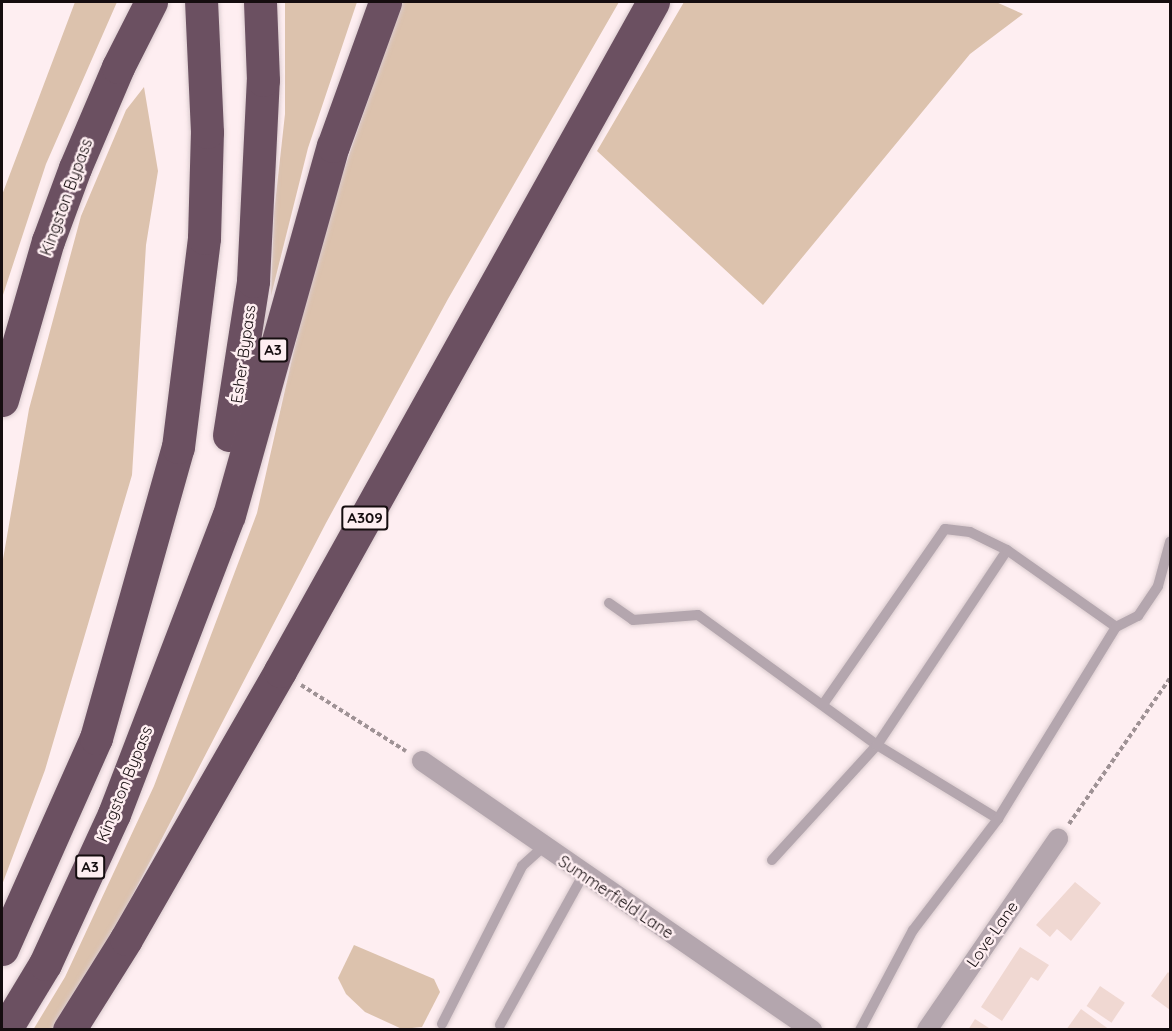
<!DOCTYPE html>
<html>
<head>
<meta charset="utf-8">
<style>
	body { margin:0 }
	#map { position:relative; width:1172px; height:1031px; overflow:hidden; background:#feeef1; font-family:Quicksand,sans-serif }
	div>[style] { position:absolute }
	.green>* { inset:0; background:#dcc2ad }
	.building>* { inset:0; background:#f0d8d2; transform-origin:0 0 }
	.path>* { height:4px; margin-top:-2px; transform-origin:0; background:repeating-linear-gradient(90deg,#9f9295 0 4.5px,transparent 0 7.5px) }
	.roads { filter:drop-shadow(0 0 2px #d9cacd) drop-shadow(0 0 2px #d9cacd) }
	.lane>* { height:10px; margin:-5px; padding:0 5px; transform-origin:5px; border-radius:5px; background:#b4a6ae }
	.street>* { height:20px; margin:-10px; padding:0 10px; transform-origin:10px; border-radius:10px; background:#b4a6ae }
	.highway>* { height:33px; margin:-16.5px; padding:0 16.5px; transform-origin:16.5px; border-radius:16.5px; background:#6b5061 }
	span { translate:-50% -50%; white-space:nowrap; text-align:center; line-height:1.15; -webkit-text-stroke:5px #feeef1; paint-order:stroke }
	.shield-label span { padding:2px 4px; background:#feeef1; border:2px solid; border-radius:4px; -webkit-text-stroke-width:0 }
	.shield-label { font-size:15px; color:#150d0f; font-weight:700 }
	.street-label { font-size:16px; color:#150d0f }
	.frame { position:absolute; inset:0; border:3px solid #150d0f; pointer-events:none }
</style>
</head>
<body>
<div id="map">
	<div class="green">
		<div style="clip-path:polygon(75px 2px,117px 2px,46px 164px,2px 298px,2px 195px)"></div>
		<div style="clip-path:polygon(285px 2px,357px 2px,308px 148px,271px 296px,274px 213px,285px 114px)"></div>
		<div style="clip-path:polygon(402px 2px,619px 2px,448px 299px,326px 523px,118px 923px,52px 1029px,33px 1030px,65px 977px,154px 786px,257px 513px,318px 245px)"></div>
		<div style="clip-path:polygon(684px 2px,996px 2px,1023px 14px,970px 54px,763px 305px,597px 151px)"></div>
		<div style="clip-path:polygon(144px 87px,158px 171px,146px 245px,132px 475px,45px 770px,2px 885px,2px 565px,29px 409px,81px 216px,126px 110px)"></div>
		<div style="clip-path:polygon(354px 945px,434px 979px,440px 992px,422px 1027px,402px 1029px,365px 1012px,346px 994px,338px 978px)"></div>
	</div>
	<div class="building">
		<div style="clip-path:polygon(1075px 882px,1101px 903px,1071px 941px,1057px 929px,1050px 937px,1036px 925px)"></div>
		<div style="clip-path:polygon(1020px 947px,1049px 965px,1038px 981px,1031px 977px,1002px 1021px,981px 1007px)"></div>
		<div style="clip-path:polygon(1168px 972px,1170px 974px,1170px 1010px,1151px 996px)"></div>
		<div style="left:1100px;top:986px;width:30px;height:24px;rotate:34deg"></div>
		<div style="clip-path:polygon(1081px 1009px,1110px 1030px,1066px 1030px)"></div>
		<div style="clip-path:polygon(975px 1019px,992px 1030px,968px 1030px)"></div>
	</div>
	<div class="path">
		<div style="left:301px;top:685px;width:124px;rotate:32.2deg"></div>
		<div style="left:1069px;top:824px;width:178px;rotate:-55.3deg"></div>
	</div>
	<div class="roads">
		<div class="lane">
			<div style="left:609px;top:603px;width:29px;rotate:35deg"></div>
			<div style="left:633px;top:620px;width:65px;rotate:-4.4deg"></div>
			<div style="left:698px;top:615px;width:221px;rotate:36deg"></div>
			<div style="left:877px;top:745px;width:142px;rotate:31.4deg"></div>
			<div style="left:1116px;top:627px;width:25px;rotate:-27deg"></div>
			<div style="left:1138px;top:616px;width:36px;rotate:-56deg"></div>
			<div style="left:1158px;top:586px;width:46px;rotate:-74.7deg"></div>
			<div style="left:824px;top:703px;width:212px;rotate:-55.2deg"></div>
			<div style="left:945px;top:529px;width:25px;rotate:7deg"></div>
			<div style="left:970px;top:532px;width:41px;rotate:25.9deg"></div>
			<div style="left:772px;top:860px;width:156px;rotate:-47.6deg"></div>
			<div style="left:877px;top:745px;width:234px;rotate:-56.3deg"></div>
			<div style="left:1007px;top:550px;width:133px;rotate:35.2deg"></div>
			<div style="left:1116px;top:627px;width:225px;rotate:121.6deg"></div>
			<div style="left:998px;top:819px;width:140px;rotate:127.4deg"></div>
			<div style="left:913px;top:930px;width:113px;rotate:117.9deg"></div>
			<div style="left:442px;top:1024px;width:177px;rotate:-63.1deg"></div>
			<div style="left:522px;top:866px;width:28px;rotate:-42deg"></div>
			<div style="left:500px;top:1025px;width:171px;rotate:-61deg"></div>
		</div>
		<div class="street">
			<div style="left:422px;top:761px;width:474px;rotate:34.6deg"></div>
			<div style="left:927px;top:1030px;width:232px;rotate:-55.6deg"></div>
		</div>
		<div class="highway">
			<div style="left:2px;top:400px;width:166px;rotate:-73.9deg"></div>
			<div style="left:48px;top:241px;width:78px;rotate:-69.7deg"></div>
			<div style="left:75px;top:168px;width:110px;rotate:-66.9deg"></div>
			<div style="left:118px;top:67px;width:73px;rotate:-63.1deg"></div>
			<div style="left:229px;top:435px;width:156px;rotate:-81.1deg"></div>
			<div style="left:253px;top:281px;width:201px;rotate:-87.2deg"></div>
			<div style="left:263px;top:80px;width:78px;rotate:-92.2deg"></div>
			<div style="left:2px;top:949px;width:231px;rotate:-66deg"></div>
			<div style="left:96px;top:738px;width:302px;rotate:-74.3deg"></div>
			<div style="left:178px;top:447px;width:211px;rotate:-82.9deg"></div>
			<div style="left:204px;top:238px;width:106px;rotate:-88.4deg"></div>
			<div style="left:207px;top:132px;width:130px;rotate:-92.6deg"></div>
			<div style="left:5px;top:1030px;width:77px;rotate:-58.8deg"></div>
			<div style="left:45px;top:964px;width:165px;rotate:-65.3deg"></div>
			<div style="left:114px;top:814px;width:320px;rotate:-69deg"></div>
			<div style="left:229px;top:515px;width:383px;rotate:-74.3deg"></div>
			<div style="left:333px;top:146px;width:153px;rotate:-70.1deg"></div>
			<div style="left:69px;top:1030px;width:107px;rotate:-57.9deg"></div>
			<div style="left:126px;top:939px;width:309px;rotate:-60.1deg"></div>
			<div style="left:280px;top:671px;width:766px;rotate:-60.86deg"></div>
		</div>
	</div>
	<div class="shield-label">
		<span style="left:273px;top:350px">A3</span>
		<span style="left:365px;top:518px">A309</span>
		<span style="left:90px;top:867px">A3</span>
	</div>
	<div class="street-label">
		<span style="left:66px;top:197px;rotate:-70deg">Kingston Bypass</span>
		<span style="left:243px;top:354px;rotate:-82deg">Esher Bypass</span>
		<span style="left:124px;top:784px;rotate:-68deg">Kingston Bypass</span>
		<span style="left:616px;top:897px;rotate:34deg">Summerfield Lane</span>
		<span style="left:992px;top:934px;rotate:-55deg">Love Lane</span>
	</div>
	<div class="frame"></div>
</div>
</body>
</html>
